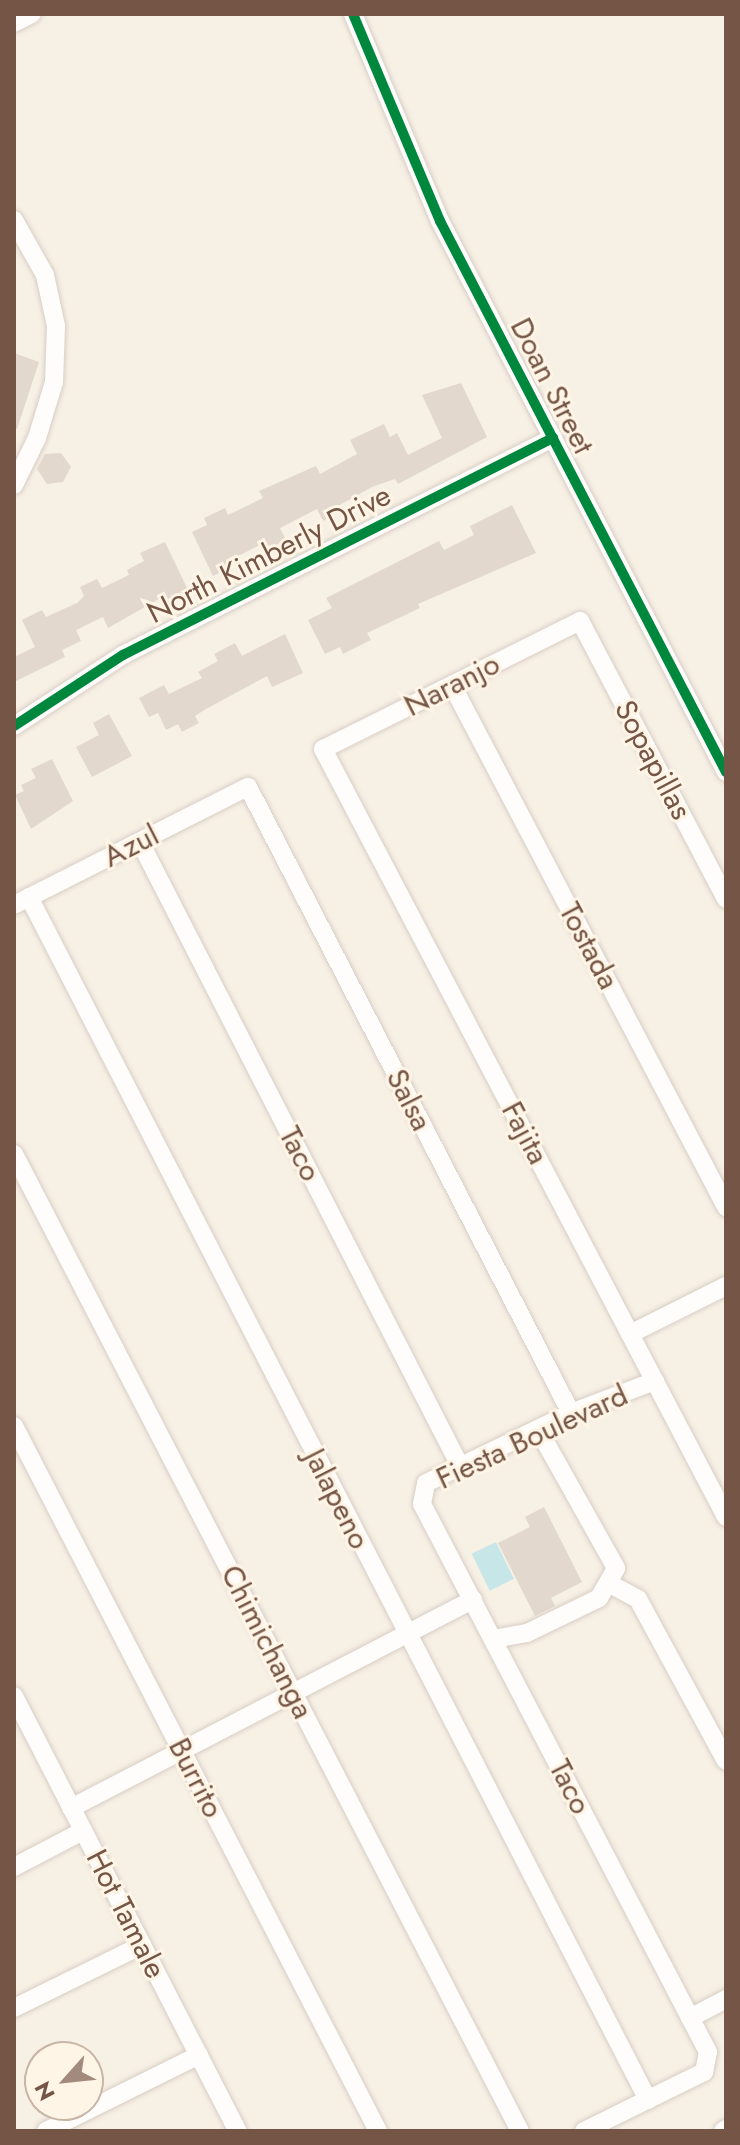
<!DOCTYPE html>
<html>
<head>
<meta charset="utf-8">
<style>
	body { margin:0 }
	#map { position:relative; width:740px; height:2145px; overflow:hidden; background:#f7f0e5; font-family:Jost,sans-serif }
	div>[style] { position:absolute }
	.water>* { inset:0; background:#c7e6e7; transform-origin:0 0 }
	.building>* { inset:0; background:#e3d8cd }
	.roads { filter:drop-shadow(0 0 2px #d8cdc4) drop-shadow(0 0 2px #d8cdc4) }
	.minor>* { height:18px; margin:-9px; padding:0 9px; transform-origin:9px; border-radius:9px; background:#fefdfb }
	.cycleway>* { height:10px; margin:-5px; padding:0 5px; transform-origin:5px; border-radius:5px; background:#00873e }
	span { translate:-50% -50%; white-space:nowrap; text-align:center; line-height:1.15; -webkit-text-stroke:6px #fff5e6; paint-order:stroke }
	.street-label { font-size:30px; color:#755545 }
	.frame { position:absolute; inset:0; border:16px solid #755545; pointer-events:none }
	.north { position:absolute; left:24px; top:2041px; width:80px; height:80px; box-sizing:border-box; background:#fff5e6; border:2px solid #c8b5a6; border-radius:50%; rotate:243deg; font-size:22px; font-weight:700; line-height:32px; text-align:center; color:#755545 }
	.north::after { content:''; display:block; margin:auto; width:28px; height:36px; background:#a28b7d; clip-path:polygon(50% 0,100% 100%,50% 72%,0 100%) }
</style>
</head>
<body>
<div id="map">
	<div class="water">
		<div style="left:496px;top:1542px;width:41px;height:27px;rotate:64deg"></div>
	</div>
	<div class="building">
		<div style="clip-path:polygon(14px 353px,39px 362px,17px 429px,14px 428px)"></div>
		<div style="clip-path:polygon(461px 383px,487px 437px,398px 484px,395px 479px,372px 487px,338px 506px,341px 511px,323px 521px,317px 509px,280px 528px,286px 540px,265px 551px,262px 544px,230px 560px,233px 566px,213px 576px,192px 532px,207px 525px,204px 518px,225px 508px,228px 515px,263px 498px,259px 491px,316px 466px,320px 474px,357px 454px,350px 440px,384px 424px,390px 437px,397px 433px,408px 455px,442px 438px,422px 395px)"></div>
		<div style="clip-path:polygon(61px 453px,71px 467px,63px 482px,47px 484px,37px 469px,45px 454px)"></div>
		<div style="clip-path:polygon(512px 505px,536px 553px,418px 604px,420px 608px,367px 633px,371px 640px,343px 654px,340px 647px,325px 654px,308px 620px,332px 608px,326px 598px,439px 541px,444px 550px,474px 535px,470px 526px)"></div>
		<div style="clip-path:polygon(165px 542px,188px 590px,168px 599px,166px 595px,108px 628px,103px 617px,76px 630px,81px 641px,62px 650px,65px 657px,14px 682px,14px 657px,35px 647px,22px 620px,42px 610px,46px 617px,77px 603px,84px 596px,80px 587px,97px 579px,102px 588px,129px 575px,127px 570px,144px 561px,140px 553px)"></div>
		<div style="clip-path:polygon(285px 634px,303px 673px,272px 687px,267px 676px,206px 709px,195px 716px,199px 723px,182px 732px,178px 724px,166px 730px,158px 713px,149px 717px,139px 698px,164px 685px,169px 694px,202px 678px,198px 672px,218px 661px,214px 654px,235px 643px,242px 656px)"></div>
		<div style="clip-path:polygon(109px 714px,132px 756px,92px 777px,76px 747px,99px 735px,93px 723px)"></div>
		<div style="clip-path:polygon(52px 759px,73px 801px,31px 829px,15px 795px,24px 791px,21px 785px,36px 778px,31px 769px)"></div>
		<div style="clip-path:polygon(544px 1507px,582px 1582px,551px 1598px,555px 1606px,535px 1616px,498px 1543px,530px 1527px,525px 1517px)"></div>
	</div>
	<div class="roads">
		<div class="minor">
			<div style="left:353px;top:14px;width:225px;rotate:67.2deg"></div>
			<div style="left:440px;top:221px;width:621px;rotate:62.57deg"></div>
			<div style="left:14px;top:23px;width:20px;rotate:-27deg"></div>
			<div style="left:14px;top:220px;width:63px;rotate:60.6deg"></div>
			<div style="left:45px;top:275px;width:52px;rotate:77.8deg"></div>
			<div style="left:56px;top:326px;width:56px;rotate:92deg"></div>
			<div style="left:54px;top:382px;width:59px;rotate:106.9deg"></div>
			<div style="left:37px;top:438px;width:52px;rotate:116.1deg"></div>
			<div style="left:452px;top:685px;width:590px;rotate:62.3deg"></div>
			<div style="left:14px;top:726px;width:130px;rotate:-33.1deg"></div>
			<div style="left:123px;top:655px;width:482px;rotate:-26.8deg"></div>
			<div style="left:140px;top:842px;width:701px;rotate:62.85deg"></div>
			<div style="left:29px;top:897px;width:1353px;rotate:62.77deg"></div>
			<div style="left:726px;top:899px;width:314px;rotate:-117.7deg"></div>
			<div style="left:580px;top:621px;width:287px;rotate:153.5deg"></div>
			<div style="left:323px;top:749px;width:867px;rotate:62.31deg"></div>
			<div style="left:14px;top:905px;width:262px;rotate:-26.8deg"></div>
			<div style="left:248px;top:787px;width:704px;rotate:62.71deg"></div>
			<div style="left:14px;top:1154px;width:1100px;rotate:62.62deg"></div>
			<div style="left:630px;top:1334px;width:107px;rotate:-26.6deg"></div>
			<div style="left:14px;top:1426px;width:793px;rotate:62.69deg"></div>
			<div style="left:608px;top:1583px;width:34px;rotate:28deg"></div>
			<div style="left:638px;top:1599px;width:184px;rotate:61.5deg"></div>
			<div style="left:493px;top:1639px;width:35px;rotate:-10deg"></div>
			<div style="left:527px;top:1633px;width:80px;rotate:-25.9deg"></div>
			<div style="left:599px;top:1598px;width:34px;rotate:-60deg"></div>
			<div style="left:616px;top:1568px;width:159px;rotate:-119.3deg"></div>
			<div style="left:14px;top:1696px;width:489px;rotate:62.8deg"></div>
			<div style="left:71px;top:1808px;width:453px;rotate:-27.4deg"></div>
			<div style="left:14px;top:1867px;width:78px;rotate:-27.6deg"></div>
			<div style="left:14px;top:2008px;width:143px;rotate:-26.2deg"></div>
			<div style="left:690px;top:2018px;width:41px;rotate:-27.8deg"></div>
			<div style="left:46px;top:2131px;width:171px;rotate:-26.4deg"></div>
			<div style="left:584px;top:2131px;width:134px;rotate:-26.2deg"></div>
			<div style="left:704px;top:2072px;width:20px;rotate:-79deg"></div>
			<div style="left:708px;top:2052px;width:618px;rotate:-117.56deg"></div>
			<div style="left:422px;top:1504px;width:21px;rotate:-79deg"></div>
			<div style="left:426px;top:1483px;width:161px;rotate:-25.8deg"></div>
			<div style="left:571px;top:1413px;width:90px;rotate:-20.9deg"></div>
			<div style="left:723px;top:2131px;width:4px;rotate:-34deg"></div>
		</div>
	</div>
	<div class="cycleway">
		<div style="left:353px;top:14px;width:225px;rotate:67.2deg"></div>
		<div style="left:440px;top:221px;width:621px;rotate:62.57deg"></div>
		<div style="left:14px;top:726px;width:130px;rotate:-33.1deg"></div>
		<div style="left:123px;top:655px;width:482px;rotate:-26.8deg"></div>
	</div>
	<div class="street-label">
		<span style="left:552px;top:386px;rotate:63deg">Doan Street</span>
		<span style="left:269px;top:554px;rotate:-27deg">North Kimberly Drive</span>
		<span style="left:452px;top:685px;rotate:-27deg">Naranjo</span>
		<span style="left:653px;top:760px;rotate:62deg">Sopapillas</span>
		<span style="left:131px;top:846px;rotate:-27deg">Azul</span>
		<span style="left:589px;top:946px;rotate:62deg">Tostada</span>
		<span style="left:409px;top:1100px;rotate:63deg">Salsa</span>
		<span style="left:525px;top:1133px;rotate:62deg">Fajita</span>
		<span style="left:300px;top:1154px;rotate:63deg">Taco</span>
		<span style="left:532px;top:1437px;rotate:-25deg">Fiesta Boulevard</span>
		<span style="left:337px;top:1499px;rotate:63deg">Jalapeno</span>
		<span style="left:267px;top:1642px;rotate:63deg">Chimichanga</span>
		<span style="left:196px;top:1778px;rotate:63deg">Burrito</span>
		<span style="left:570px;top:1787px;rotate:63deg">Taco</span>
		<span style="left:126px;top:1914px;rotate:63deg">Hot Tamale</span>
	</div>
	<div class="frame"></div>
	<div class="north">N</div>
</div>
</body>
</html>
